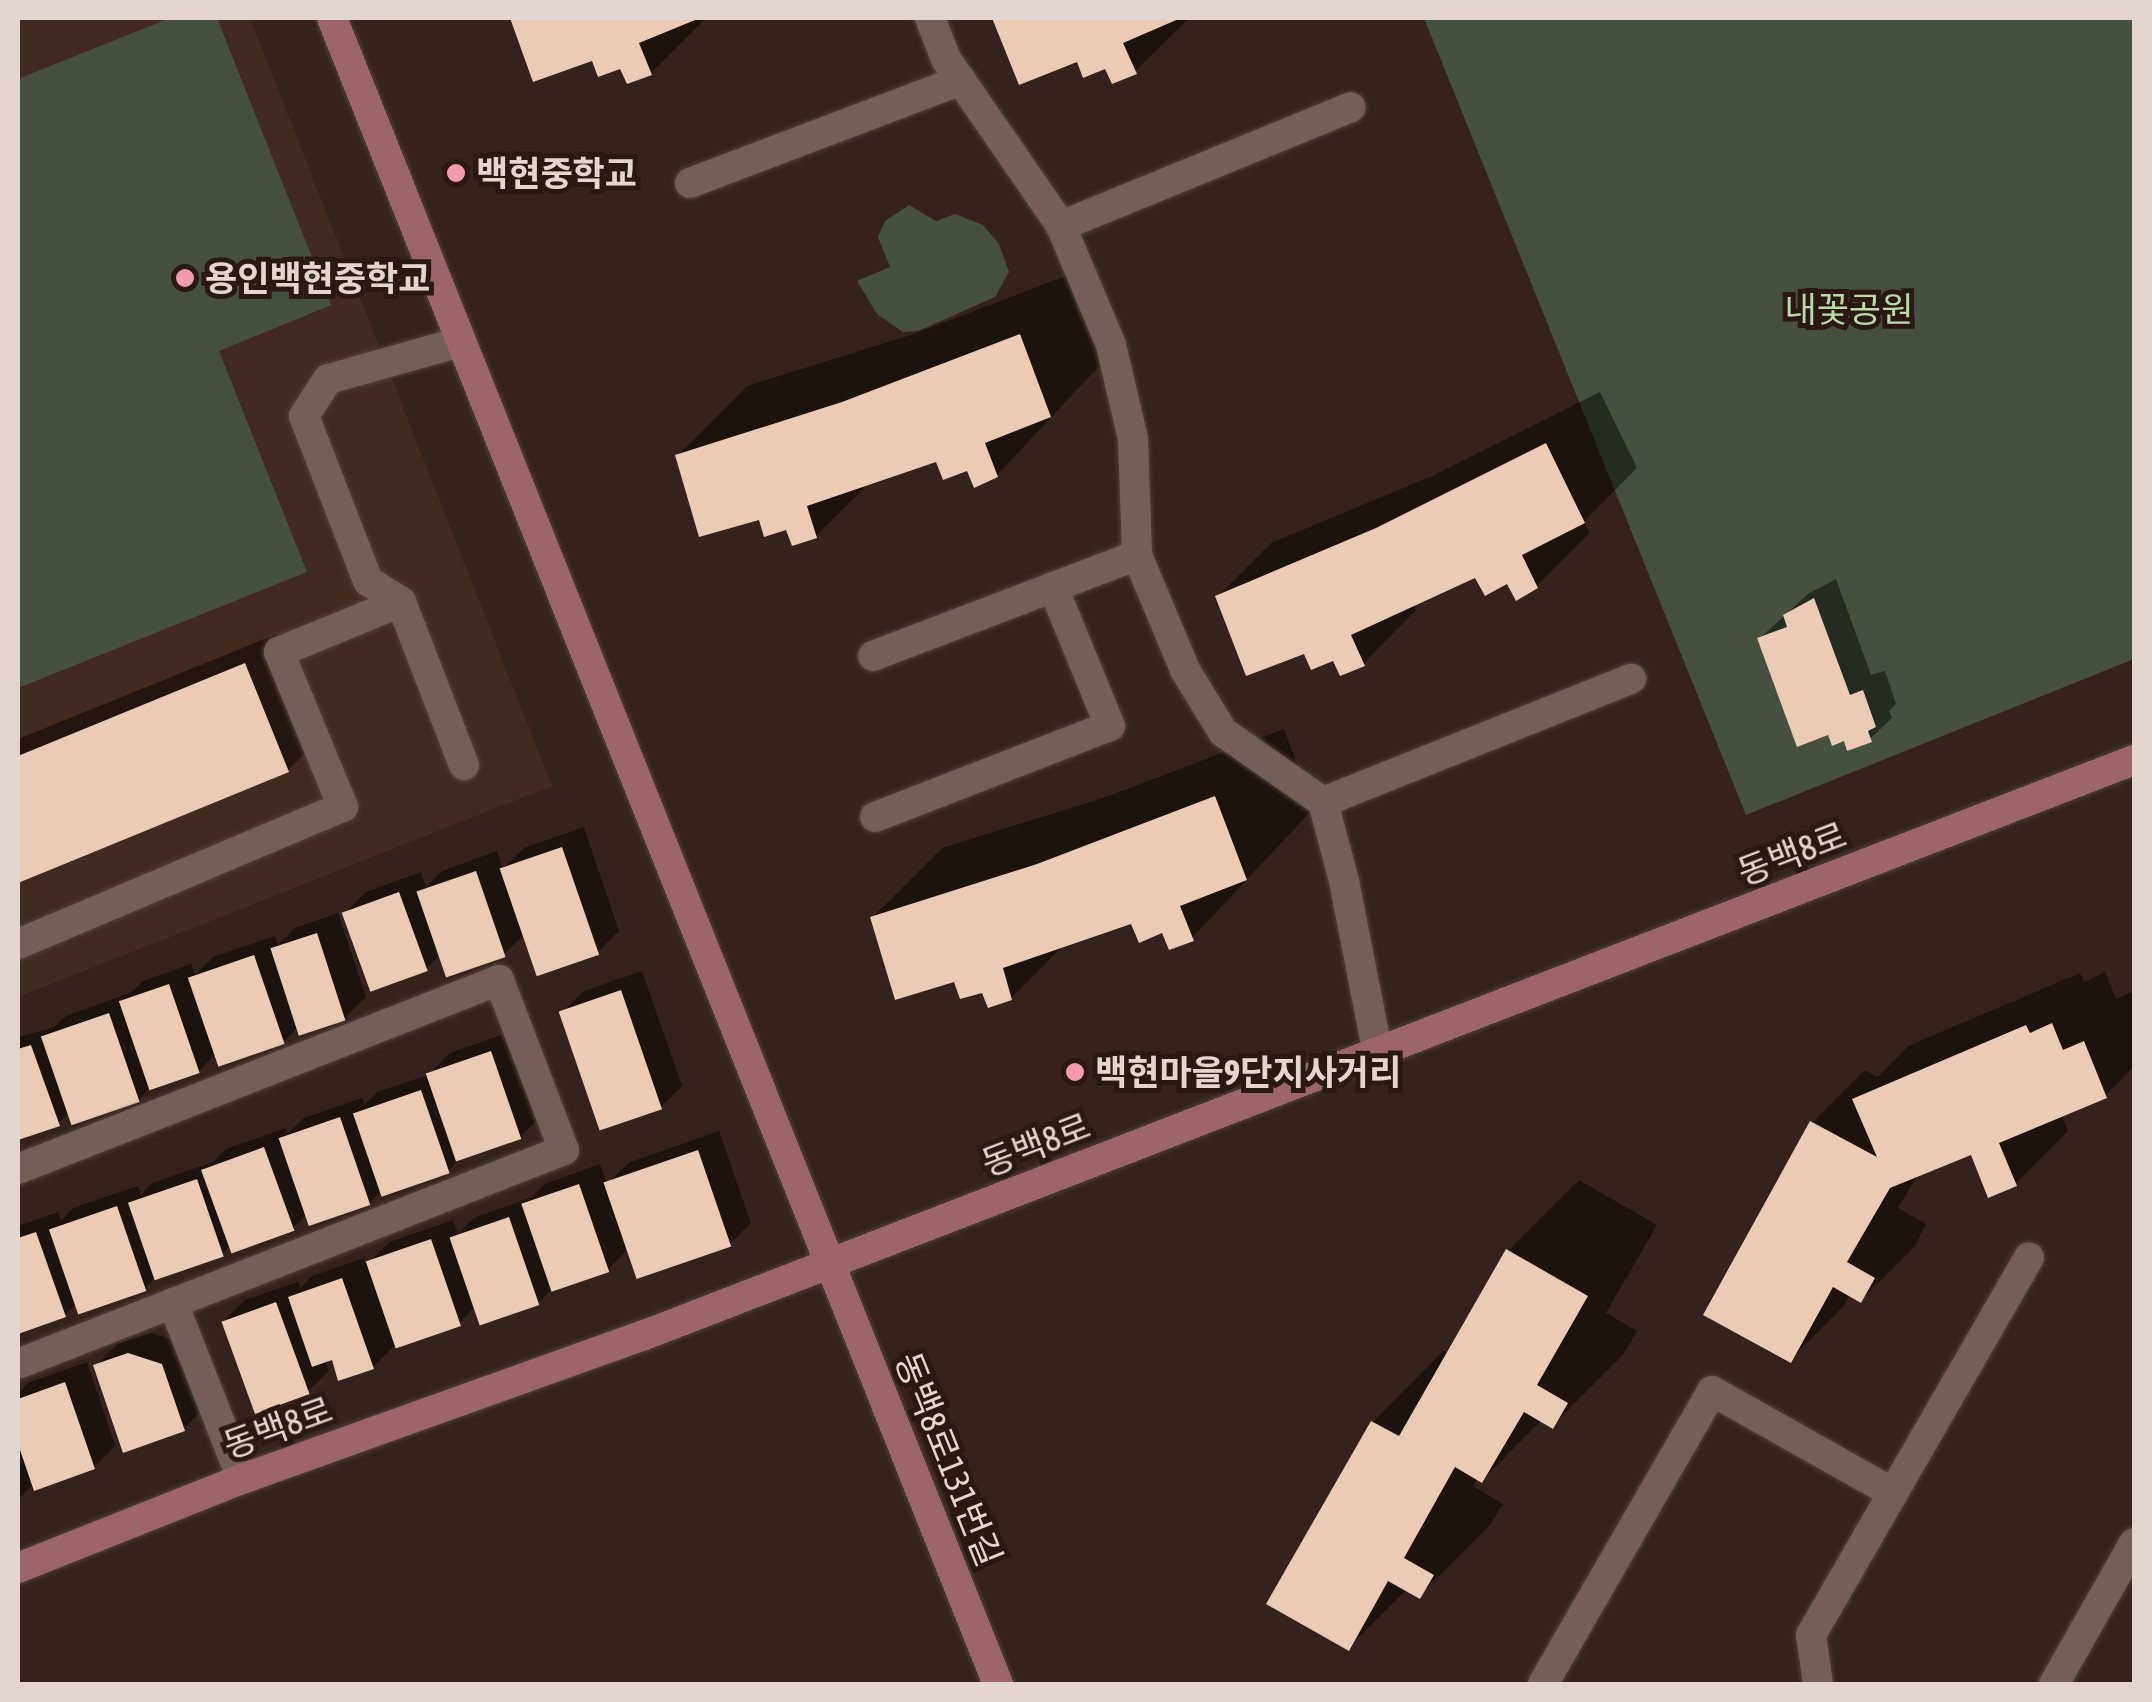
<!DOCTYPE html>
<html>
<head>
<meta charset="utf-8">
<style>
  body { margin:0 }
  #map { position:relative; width:2152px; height:1702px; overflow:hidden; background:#35221c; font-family:"Asap Condensed","Noto Sans KR",sans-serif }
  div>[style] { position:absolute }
  .built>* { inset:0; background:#432a21 }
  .green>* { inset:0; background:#45513e }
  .shadow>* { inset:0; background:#0007 }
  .building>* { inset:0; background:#ebcbb4; transform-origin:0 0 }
  .roads { filter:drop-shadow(0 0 2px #50403b) drop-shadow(0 0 2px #50403b) }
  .lane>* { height:30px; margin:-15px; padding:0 15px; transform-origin:15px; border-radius:15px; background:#745e57 }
  .secondary>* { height:30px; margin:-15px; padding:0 15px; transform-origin:15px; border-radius:15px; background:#9c656a }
  .dots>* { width:28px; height:28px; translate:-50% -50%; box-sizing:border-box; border:5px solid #2a1913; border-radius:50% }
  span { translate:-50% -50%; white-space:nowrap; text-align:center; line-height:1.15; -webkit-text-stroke:10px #2a1913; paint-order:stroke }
  .poi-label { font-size:35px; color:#e3d6d1; font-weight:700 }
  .left { translate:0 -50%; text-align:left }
  .park-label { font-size:35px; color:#badba7 }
  .street-label { font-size:35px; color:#e3d6d1 }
  .frame { position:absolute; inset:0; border:20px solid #e3d6d1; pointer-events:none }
</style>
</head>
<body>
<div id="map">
  <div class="built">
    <i style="clip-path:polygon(26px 18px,250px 18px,552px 786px,18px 997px,18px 21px)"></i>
  </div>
  <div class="green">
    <i style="clip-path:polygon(170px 18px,217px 18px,331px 305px,219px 351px,307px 572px,18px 688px,18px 79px)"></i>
    <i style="clip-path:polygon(1424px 18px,2134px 18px,2134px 659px,1746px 815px)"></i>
    <i style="clip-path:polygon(909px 205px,936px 221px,955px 214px,983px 225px,999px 244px,1009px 272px,995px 297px,918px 331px,903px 332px,877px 314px,857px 281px,890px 267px,878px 237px,885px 221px)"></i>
  </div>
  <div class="shadow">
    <i style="clip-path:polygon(512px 18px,706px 18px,651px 73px,593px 58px,535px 79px)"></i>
    <i style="clip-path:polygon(995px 18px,1189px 18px,1135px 71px,1078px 59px,1020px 82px)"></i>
    <i style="clip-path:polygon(1089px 267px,1118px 346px,997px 475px,937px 459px,870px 482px,816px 536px,760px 517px,678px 455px,747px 386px,914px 334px)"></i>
    <i style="clip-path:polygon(1600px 392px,1637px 468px,1584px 521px,1590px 533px,1537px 586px,1476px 575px,1413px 604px,1416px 610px,1363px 664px,1305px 650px,1217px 597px,1271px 543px,1432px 476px)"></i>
    <i style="clip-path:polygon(1836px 579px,1871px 675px,1885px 671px,1896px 704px,1889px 711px,1892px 718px,1870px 739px,1845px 738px,1829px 732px,1760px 638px,1808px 594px)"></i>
    <i style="clip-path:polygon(277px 634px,319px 739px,288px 770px,18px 880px,18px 739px)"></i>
    <i style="clip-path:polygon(1284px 729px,1314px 808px,1192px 938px,1132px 921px,1065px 944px,1011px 998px,955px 979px,873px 917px,942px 848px,1109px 796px)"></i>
    <i style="clip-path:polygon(584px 827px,619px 931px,598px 952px,525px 934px,504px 954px,441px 953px,426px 969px,345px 913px,366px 892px,421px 872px,426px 887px,442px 871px,497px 851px,503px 869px,524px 848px)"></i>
    <i style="clip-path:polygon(338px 913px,366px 997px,345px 1018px,300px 1026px,283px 1042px,217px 1053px,199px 1071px,150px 1088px,139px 1099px,70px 1112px,58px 1124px,18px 1138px,18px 1037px,53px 1028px,66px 1016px,132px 992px,143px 981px,191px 964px,195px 975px,213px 957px,275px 936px,278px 945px,295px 928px)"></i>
    <i style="clip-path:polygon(642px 971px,682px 1086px,661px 1107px,562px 1012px,584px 991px)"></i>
    <i style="clip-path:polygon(2105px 972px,2116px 999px,2134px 991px,2134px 1066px,2105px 1096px,2061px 1114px,2068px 1131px,2015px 1184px,1973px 1151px,1918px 1174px,1898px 1208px,1926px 1224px,1914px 1247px,1861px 1300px,1851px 1294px,1843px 1307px,1790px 1360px,1812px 1123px,1865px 1070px,1878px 1077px,1908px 1046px,2080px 973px,2084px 982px)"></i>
    <i style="clip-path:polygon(513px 1031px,541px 1116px,520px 1137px,463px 1156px,448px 1171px,382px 1190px,370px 1203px,308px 1213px,292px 1229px,230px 1246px,222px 1254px,155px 1278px,145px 1288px,77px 1303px,65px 1315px,18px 1331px,18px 1226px,58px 1212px,61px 1221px,73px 1208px,138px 1186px,141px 1195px,152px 1183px,213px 1162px,226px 1149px,286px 1128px,288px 1133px,304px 1118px,362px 1098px,364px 1105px,377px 1092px,428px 1075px,450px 1053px)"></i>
    <i style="clip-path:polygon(719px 1131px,751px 1223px,730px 1244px,629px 1248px,608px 1270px,553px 1288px,538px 1303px,476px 1306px,459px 1323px,397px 1343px,373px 1367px,333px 1357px,325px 1360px,329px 1371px,307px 1392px,223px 1322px,245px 1300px,298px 1282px,300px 1289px,312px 1276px,364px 1258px,366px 1265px,390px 1242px,453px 1220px,458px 1234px,474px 1218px,532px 1197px,545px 1184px,600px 1164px,607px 1184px,628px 1163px)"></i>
    <i style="clip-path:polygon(1579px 1180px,1657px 1225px,1606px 1313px,1637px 1331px,1623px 1355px,1552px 1426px,1542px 1420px,1482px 1480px,1478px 1478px,1473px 1486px,1503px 1504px,1490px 1525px,1419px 1596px,1407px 1589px,1348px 1648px,1373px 1422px,1443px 1351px,1449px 1354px,1508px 1251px)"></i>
    <i style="clip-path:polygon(151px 1333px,183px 1343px,205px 1408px,183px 1429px,96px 1366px,117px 1344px)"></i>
    <i style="clip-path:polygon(87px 1362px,115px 1446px,94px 1467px,34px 1484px,18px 1499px,18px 1394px,28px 1383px)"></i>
  </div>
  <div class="building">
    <i style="clip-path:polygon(510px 18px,700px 18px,639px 43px,652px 75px,627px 84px,620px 69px,598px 77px,592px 61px,533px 82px)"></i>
    <i style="clip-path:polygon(992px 18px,1181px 18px,1123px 43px,1137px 74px,1112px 84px,1105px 69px,1083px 78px,1077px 62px,1019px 85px)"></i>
    <i style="clip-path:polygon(1020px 334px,1051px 417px,985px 443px,998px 477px,974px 488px,967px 471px,943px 480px,936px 462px,807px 506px,817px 538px,792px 546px,786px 530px,764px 537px,759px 520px,699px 537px,675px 455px,842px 402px)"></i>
    <i style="clip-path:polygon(1546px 443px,1585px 523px,1522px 555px,1538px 588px,1516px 601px,1507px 584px,1485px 596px,1475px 578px,1351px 635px,1365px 666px,1340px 676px,1333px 661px,1311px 670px,1304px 654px,1246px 676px,1215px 596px,1376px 528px)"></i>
    <i style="clip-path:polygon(1814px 598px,1850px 695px,1863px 690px,1876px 727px,1868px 731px,1872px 742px,1847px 751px,1844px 741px,1832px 746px,1828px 735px,1797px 747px,1757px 638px,1787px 627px,1783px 615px)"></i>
    <i style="clip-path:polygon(245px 663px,289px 772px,18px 883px,18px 756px)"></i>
    <i style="clip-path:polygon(1215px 796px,1247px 880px,1180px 906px,1194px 941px,1169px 950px,1162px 933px,1139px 943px,1131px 924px,1003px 968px,1012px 1000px,988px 1008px,982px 993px,960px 999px,954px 982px,895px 1000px,870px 917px,1037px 864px)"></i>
    <i style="left:562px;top:847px;width:114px;height:66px;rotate:71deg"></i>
    <i style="left:476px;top:871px;width:91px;height:63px;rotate:71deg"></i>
    <i style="left:399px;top:892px;width:84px;height:61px;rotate:70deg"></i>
    <i style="left:317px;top:933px;width:92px;height:49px;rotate:72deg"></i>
    <i style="left:254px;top:955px;width:94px;height:70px;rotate:71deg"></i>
    <i style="left:169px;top:984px;width:94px;height:53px;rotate:71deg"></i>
    <i style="left:621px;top:990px;width:126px;height:66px;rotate:71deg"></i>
    <i style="left:109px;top:1013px;width:94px;height:72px;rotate:71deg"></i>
    <i style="clip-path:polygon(2052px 1023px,2063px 1050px,2084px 1041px,2107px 1098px,1999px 1143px,2017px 1186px,1988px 1198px,1971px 1155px,1890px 1188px,1847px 1262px,1875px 1278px,1861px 1303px,1833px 1287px,1791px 1363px,1703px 1315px,1810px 1121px,1877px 1157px,1852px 1099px,2026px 1025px,2030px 1033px)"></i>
    <i style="clip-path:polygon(31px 1045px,60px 1126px,18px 1140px,18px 1049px)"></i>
    <i style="left:491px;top:1051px;width:93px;height:69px;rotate:71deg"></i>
    <i style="left:421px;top:1090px;width:88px;height:72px;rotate:71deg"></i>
    <i style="left:340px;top:1117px;width:93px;height:65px;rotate:71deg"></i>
    <i style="left:264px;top:1147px;width:89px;height:67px;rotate:70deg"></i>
    <i style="left:698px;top:1150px;width:102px;height:100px;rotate:71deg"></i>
    <i style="left:197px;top:1179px;width:82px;height:73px;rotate:71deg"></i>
    <i style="left:579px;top:1184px;width:93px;height:61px;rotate:71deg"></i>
    <i style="left:117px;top:1206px;width:90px;height:72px;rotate:71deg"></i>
    <i style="left:509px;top:1217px;width:93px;height:63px;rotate:71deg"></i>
    <i style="clip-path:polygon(36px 1232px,66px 1317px,18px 1334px,18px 1238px)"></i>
    <i style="left:431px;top:1239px;width:92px;height:69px;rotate:71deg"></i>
    <i style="clip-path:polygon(1506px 1249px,1588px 1296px,1537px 1385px,1568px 1403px,1553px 1429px,1524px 1412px,1482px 1483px,1455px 1467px,1404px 1558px,1434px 1575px,1420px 1599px,1388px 1581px,1349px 1651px,1266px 1604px,1371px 1421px,1399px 1436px)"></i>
    <i style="clip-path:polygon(342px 1278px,374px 1369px,338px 1381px,332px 1360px,312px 1367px,288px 1297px)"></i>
    <i style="left:276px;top:1302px;width:98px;height:58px;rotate:70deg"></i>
    <i style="clip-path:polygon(128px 1353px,162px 1364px,185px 1431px,123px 1453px,93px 1365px)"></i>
    <i style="clip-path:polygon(65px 1382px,95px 1469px,34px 1491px,18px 1444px,18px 1399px)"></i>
  </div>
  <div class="roads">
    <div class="lane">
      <i style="left:930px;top:18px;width:44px;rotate:68.7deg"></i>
      <i style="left:946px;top:59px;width:203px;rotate:55.4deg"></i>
      <i style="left:1061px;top:226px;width:129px;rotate:67.2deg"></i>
      <i style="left:1111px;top:345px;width:97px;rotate:76.8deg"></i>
      <i style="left:1133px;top:439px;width:116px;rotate:88deg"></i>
      <i style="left:1137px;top:555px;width:125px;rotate:67.3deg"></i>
      <i style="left:1185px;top:670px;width:73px;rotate:58.5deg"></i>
      <i style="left:1223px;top:732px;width:122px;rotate:35deg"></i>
      <i style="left:1323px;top:802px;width:82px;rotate:75.1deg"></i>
      <i style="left:1344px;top:881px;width:176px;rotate:78.9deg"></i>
      <i style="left:690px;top:183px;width:290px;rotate:-20.8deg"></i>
      <i style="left:1061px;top:226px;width:313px;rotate:-22.3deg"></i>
      <i style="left:460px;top:342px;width:137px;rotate:164.3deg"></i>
      <i style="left:328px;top:379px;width:44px;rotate:123deg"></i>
      <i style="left:304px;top:416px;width:177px;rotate:68.8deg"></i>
      <i style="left:368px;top:581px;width:39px;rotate:32deg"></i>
      <i style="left:401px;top:602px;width:175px;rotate:68.9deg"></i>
      <i style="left:873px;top:656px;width:283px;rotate:-20.9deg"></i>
      <i style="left:1323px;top:802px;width:332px;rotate:-21.8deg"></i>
      <i style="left:875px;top:817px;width:252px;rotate:-21.2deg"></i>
      <i style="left:1110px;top:726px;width:150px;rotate:-112.3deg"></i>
      <i style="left:18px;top:944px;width:353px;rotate:-22.9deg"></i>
      <i style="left:343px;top:807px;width:168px;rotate:-112.4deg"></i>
      <i style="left:279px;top:652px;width:132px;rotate:-22.3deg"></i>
      <i style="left:18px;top:1169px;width:517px;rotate:-21.45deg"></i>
      <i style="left:499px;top:980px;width:182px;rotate:69.1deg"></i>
      <i style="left:564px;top:1150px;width:586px;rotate:158.6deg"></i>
      <i style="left:173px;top:1303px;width:189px;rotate:68.6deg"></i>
      <i style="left:1543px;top:1684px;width:338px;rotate:-60deg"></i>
      <i style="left:1712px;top:1391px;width:208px;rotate:29.4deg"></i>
      <i style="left:1818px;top:1684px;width:49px;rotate:-98.1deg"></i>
      <i style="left:1811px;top:1635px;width:436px;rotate:-60deg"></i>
      <i style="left:2054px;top:1684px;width:162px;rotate:-60.4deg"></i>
    </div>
    <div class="secondary">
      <i style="left:332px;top:18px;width:1794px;rotate:68.21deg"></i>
      <i style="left:18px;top:1568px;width:241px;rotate:-21.7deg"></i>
      <i style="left:242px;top:1479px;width:425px;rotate:-19.7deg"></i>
      <i style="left:642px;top:1336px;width:1599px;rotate:-21.11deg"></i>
    </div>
  </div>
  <div class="dots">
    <i style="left:456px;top:173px;background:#f29ab0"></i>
    <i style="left:185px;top:278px;background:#f29ab0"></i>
    <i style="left:1075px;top:1072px;background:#f29ab0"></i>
  </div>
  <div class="poi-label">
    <span class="left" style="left:476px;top:173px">백현중학교</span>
    <span class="left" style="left:205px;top:278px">용인백현중학교</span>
    <span class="left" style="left:1095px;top:1072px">백현마을9단지사거리</span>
  </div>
  <div class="park-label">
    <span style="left:1849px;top:309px">내꽃공원</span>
  </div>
  <div class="street-label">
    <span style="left:1792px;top:853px;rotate:-21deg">동백8로</span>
    <span style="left:1036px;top:1144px;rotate:-21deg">동백8로</span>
    <span style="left:278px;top:1427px;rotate:-20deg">동백8로</span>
    <span style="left:949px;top:1459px;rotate:68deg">동백8로131번길</span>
  </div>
  <div class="frame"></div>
</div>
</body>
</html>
